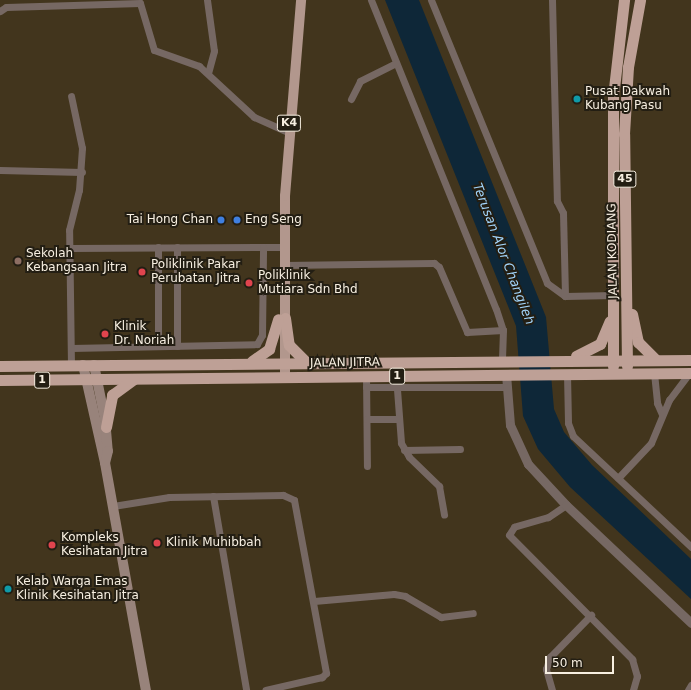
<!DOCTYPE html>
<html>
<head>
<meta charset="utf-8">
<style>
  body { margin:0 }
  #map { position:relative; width:691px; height:690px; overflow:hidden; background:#42351d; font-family:"DejaVu Sans",sans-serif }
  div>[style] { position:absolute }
  .water>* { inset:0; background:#0e2738 }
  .minor>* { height:7px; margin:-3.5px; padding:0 3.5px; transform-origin:3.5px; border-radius:3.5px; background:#766863 }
  .tertiary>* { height:9px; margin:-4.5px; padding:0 4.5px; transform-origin:4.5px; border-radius:4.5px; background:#766863 }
  .secondary>* { height:10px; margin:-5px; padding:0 5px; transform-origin:5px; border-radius:5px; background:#98837b }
  .primary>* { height:10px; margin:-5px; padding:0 5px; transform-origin:5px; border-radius:5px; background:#b2978d }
  .trunk>* { height:11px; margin:-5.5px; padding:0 5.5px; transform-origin:5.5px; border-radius:5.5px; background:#bea096 }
  .dots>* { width:11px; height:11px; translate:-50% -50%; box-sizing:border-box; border:2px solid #231e13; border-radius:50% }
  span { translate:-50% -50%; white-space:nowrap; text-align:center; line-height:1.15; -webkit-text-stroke:4px #231e13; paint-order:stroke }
  .shield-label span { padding:1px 3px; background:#231e13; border:1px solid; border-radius:3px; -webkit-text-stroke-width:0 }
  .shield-label { font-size:11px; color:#f7efe1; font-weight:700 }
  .poi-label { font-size:12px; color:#f7efe1 }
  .left { translate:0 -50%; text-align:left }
  .right { translate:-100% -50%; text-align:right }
  .street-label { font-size:12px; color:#f7efe1 }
  .water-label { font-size:13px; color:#a2d4fa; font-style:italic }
  .scale { position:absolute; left:545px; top:656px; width:69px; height:18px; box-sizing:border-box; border:2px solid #f7efe1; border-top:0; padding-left:5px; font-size:12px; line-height:14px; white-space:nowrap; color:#f7efe1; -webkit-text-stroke:3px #231e13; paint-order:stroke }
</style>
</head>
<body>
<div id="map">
  <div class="water">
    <i style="clip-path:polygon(385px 0,419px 0,546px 317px,554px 409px,564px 432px,592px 465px,691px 559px,691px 599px,570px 487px,538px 449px,523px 416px,516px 326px)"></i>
  </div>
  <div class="minor">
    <i style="left:207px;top:0;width:51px;rotate:82.2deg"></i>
    <i style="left:214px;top:51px;width:23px;rotate:105deg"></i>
    <i style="left:371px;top:0;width:333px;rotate:68deg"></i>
    <i style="left:496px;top:309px;width:22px;rotate:72deg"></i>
    <i style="left:503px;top:330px;width:30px;rotate:92deg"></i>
    <i style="left:431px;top:0;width:306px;rotate:67.7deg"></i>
    <i style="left:547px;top:283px;width:22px;rotate:36deg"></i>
    <i style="left:565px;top:296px;width:49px;rotate:-1.2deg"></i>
    <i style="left:552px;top:0;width:201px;rotate:88.6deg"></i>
    <i style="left:557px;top:201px;width:13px;rotate:63deg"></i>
    <i style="left:563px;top:213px;width:83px;rotate:88.6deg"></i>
    <i style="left:0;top:11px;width:7px;rotate:-34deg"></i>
    <i style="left:6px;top:7px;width:134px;rotate:-1.7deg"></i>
    <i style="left:140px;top:3px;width:49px;rotate:73.4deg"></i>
    <i style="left:154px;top:50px;width:48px;rotate:19.6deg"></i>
    <i style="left:199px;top:66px;width:75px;rotate:42.8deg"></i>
    <i style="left:254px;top:117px;width:37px;rotate:24deg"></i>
    <i style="left:351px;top:99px;width:20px;rotate:-63deg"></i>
    <i style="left:360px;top:81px;width:40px;rotate:-26.6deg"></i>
    <i style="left:0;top:170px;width:82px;rotate:1.4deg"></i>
    <i style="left:177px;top:247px;width:99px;rotate:90deg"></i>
    <i style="left:70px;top:248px;width:213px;rotate:-0.3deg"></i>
    <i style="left:283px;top:265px;width:151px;rotate:-0.8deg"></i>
    <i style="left:434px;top:263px;width:6px;rotate:39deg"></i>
    <i style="left:439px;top:267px;width:71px;rotate:66.7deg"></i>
    <i style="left:467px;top:332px;width:36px;rotate:-3deg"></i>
    <i style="left:158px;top:346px;width:99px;rotate:-90deg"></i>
    <i style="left:71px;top:348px;width:186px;rotate:-1.2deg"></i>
    <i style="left:257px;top:344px;width:10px;rotate:-61deg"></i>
    <i style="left:262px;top:335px;width:88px;rotate:-89.3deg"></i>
    <i style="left:71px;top:365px;width:135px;rotate:-90.8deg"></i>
    <i style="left:69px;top:230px;width:41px;rotate:-76deg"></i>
    <i style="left:79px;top:190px;width:42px;rotate:-85.9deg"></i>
    <i style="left:82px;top:148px;width:53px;rotate:-101.9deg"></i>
    <i style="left:654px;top:373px;width:30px;rotate:84deg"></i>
    <i style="left:657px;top:403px;width:12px;rotate:66deg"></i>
    <i style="left:567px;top:374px;width:49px;rotate:88.8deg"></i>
    <i style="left:568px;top:423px;width:14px;rotate:69deg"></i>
    <i style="left:573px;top:436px;width:162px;rotate:43.2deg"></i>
    <i style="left:366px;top:376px;width:90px;rotate:89.4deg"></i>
    <i style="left:396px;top:376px;width:67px;rotate:85.7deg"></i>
    <i style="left:401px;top:443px;width:16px;rotate:60deg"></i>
    <i style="left:409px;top:457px;width:42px;rotate:44deg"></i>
    <i style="left:439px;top:486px;width:29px;rotate:80deg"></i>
    <i style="left:366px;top:387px;width:140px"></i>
    <i style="left:367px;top:419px;width:30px"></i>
    <i style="left:404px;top:450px;width:56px;rotate:-1deg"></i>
    <i style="left:618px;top:478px;width:48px;rotate:-46.7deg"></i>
    <i style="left:651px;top:443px;width:47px;rotate:-67.3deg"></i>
    <i style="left:669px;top:400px;width:34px;rotate:-53deg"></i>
    <i style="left:213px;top:496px;width:197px;rotate:80.3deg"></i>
    <i style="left:566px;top:505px;width:22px;rotate:146deg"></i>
    <i style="left:548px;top:517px;width:35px;rotate:164deg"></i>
    <i style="left:514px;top:527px;width:9px;rotate:122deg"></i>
    <i style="left:509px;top:535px;width:175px;rotate:45.2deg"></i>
    <i style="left:632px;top:659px;width:18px;rotate:74deg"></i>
    <i style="left:637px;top:676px;width:15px;rotate:106deg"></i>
    <i style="left:113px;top:506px;width:57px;rotate:-9.1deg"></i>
    <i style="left:169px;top:497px;width:114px;rotate:-1deg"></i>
    <i style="left:283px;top:495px;width:12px;rotate:24deg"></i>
    <i style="left:294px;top:500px;width:176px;rotate:79.5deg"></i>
    <i style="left:326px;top:673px;width:6px;rotate:135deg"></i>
    <i style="left:322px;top:677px;width:58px;rotate:167.2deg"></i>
    <i style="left:314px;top:601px;width:80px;rotate:-5deg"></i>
    <i style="left:394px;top:594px;width:11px;rotate:10deg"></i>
    <i style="left:405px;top:596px;width:42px;rotate:30.3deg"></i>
    <i style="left:441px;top:617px;width:32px;rotate:-7deg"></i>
    <i style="left:552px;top:690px;width:22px;rotate:-106deg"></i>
    <i style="left:546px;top:669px;width:13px;rotate:-72deg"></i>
    <i style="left:550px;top:657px;width:59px;rotate:-45.7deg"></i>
    <i style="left:688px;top:690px;width:6px;rotate:-59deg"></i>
  </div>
  <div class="tertiary">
    <i style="left:506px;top:374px;width:51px;rotate:85.5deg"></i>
    <i style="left:510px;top:425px;width:43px;rotate:65.2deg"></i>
    <i style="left:528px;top:464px;width:56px;rotate:47.2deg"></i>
    <i style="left:566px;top:505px;width:172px;rotate:43.3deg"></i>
  </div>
  <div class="secondary">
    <i style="left:83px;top:365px;width:100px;rotate:77.3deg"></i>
    <i style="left:105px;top:463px;width:231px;rotate:79.8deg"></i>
    <i style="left:94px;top:365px;width:55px;rotate:78.5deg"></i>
    <i style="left:105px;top:419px;width:32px;rotate:85deg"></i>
    <i style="left:108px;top:451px;width:12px;rotate:104deg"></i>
  </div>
  <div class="primary">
    <i style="left:285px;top:377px;width:181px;rotate:-90deg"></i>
    <i style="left:285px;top:196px;width:197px;rotate:-85.3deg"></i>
  </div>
  <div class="trunk">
    <i style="left:632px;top:314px;width:29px;rotate:78deg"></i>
    <i style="left:638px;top:342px;width:24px;rotate:45deg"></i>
    <i style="left:285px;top:318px;width:27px;rotate:82deg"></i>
    <i style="left:289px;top:345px;width:23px;rotate:45deg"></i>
    <i style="left:576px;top:356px;width:27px;rotate:-27deg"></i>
    <i style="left:600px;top:344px;width:25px;rotate:-67deg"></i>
    <i style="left:252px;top:361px;width:21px;rotate:-35deg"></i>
    <i style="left:269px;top:349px;width:31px;rotate:-73deg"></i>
    <i style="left:0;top:366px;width:691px;rotate:-0.5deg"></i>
    <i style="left:613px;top:366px;width:269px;rotate:-90deg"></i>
    <i style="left:613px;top:97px;width:98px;rotate:-83.5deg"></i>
    <i style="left:627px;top:366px;width:232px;rotate:-90.7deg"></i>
    <i style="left:624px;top:134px;width:67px;rotate:-86.6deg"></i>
    <i style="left:628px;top:67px;width:68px;rotate:-79.8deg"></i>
    <i style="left:0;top:380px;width:691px;rotate:-0.58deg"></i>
    <i style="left:106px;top:427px;width:33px;rotate:-79deg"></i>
    <i style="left:112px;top:395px;width:27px;rotate:-36deg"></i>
  </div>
  <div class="dots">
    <i style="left:577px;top:99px;background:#0f9aa8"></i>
    <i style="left:221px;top:220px;background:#3f7fe0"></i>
    <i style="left:237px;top:220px;background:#3f7fe0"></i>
    <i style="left:18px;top:261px;background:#8d6e63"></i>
    <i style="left:142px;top:272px;background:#e0444e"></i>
    <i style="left:249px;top:283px;background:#e0444e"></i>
    <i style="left:105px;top:334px;background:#e0444e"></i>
    <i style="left:157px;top:543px;background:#e0444e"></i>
    <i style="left:52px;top:545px;background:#e0444e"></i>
    <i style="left:8px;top:589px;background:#0f9aa8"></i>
  </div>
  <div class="shield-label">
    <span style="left:289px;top:123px">K4</span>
    <span style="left:625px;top:179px">45</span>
    <span style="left:397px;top:376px">1</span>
    <span style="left:42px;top:380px">1</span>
  </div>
  <div class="poi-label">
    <span class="left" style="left:585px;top:99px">Pusat Dakwah<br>Kubang Pasu</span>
    <span class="right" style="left:213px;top:220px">Tai Hong Chan</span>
    <span class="left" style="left:245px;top:220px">Eng Seng</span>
    <span class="left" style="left:26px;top:261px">Sekolah<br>Kebangsaan Jitra</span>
    <span class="left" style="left:151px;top:272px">Poliklinik Pakar<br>Perubatan Jitra</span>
    <span class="left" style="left:258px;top:283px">Poliklinik<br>Mutiara Sdn Bhd</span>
    <span class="left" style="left:114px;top:334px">Klinik<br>Dr. Noriah</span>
    <span class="left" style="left:61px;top:545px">Kompleks<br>Kesihatan Jitra</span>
    <span class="left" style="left:166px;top:543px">Klinik Muhibbah</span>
    <span class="left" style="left:16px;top:589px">Kelab Warga Emas<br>Klinik Kesihatan Jitra</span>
  </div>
  <div class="street-label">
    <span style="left:613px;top:251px;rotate:-91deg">JALAN KODIANG</span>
    <span style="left:345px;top:363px;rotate:-1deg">JALAN JITRA</span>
  </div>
  <div class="water-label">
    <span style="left:503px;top:254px;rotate:69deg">Terusan Alor Changileh</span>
  </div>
  <div class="scale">50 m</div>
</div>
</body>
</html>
